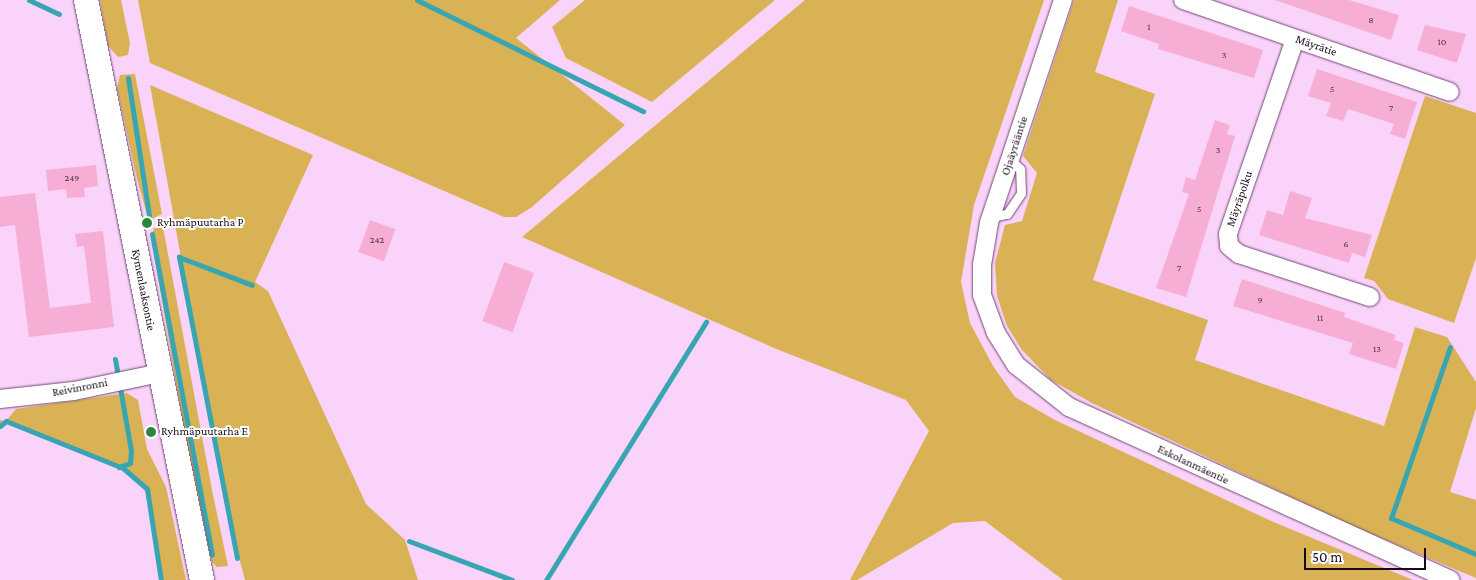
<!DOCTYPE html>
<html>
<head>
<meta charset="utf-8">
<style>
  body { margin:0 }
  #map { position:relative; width:1476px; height:580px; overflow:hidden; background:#fad3fa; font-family:"Crimson Pro",serif }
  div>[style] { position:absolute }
  .green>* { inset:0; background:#dab256 }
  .stream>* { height:5px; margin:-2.5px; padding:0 2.5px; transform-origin:2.5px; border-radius:2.5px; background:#37a5b2 }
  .building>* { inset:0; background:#f7aed5; transform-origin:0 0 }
  .roads { filter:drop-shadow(0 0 1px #714772) drop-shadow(0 0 1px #714772) }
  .lane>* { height:9px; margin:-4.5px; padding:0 4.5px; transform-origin:4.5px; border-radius:4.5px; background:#fff }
  .street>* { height:18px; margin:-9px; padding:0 9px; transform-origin:9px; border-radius:9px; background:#fff }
  .secondary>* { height:24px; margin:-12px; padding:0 12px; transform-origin:12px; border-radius:12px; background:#fff }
  .dots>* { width:14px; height:14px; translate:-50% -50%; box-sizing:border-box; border:2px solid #fff; border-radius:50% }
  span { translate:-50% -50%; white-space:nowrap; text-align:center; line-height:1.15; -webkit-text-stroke:4px #fff; paint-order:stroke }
  .number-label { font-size:10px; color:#513249 }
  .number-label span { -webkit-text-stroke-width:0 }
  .street-label { font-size:12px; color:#1a091a }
  .poi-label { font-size:12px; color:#1a091a }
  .left { translate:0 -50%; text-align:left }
  .scale { position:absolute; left:1304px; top:548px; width:122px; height:22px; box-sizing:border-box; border:2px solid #1a091a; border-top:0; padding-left:6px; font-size:15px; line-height:18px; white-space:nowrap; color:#1a091a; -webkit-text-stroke:4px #fff; paint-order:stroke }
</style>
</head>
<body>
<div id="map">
  <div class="green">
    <i style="clip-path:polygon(100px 0,121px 0,130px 43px,128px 55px,118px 57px,108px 46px)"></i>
    <i style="clip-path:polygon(138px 0,560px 0,516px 38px,625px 125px,532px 207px,516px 217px,504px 217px,150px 63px)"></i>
    <i style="clip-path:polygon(585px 0,775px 0,652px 102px,566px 58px,552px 27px)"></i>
    <i style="clip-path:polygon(805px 0,1044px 0,974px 205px,961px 282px,970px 323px,993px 366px,1015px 397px,1055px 420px,1269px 520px,1413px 580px,1063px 580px,985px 521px,953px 523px,857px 580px,850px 580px,929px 431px,906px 400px,774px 348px,522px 237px)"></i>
    <i style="clip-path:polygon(1074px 0,1118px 0,1095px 72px,1155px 94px,1093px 280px,1208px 320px,1195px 360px,1384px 426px,1415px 327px,1447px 337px,1476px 382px,1476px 408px,1450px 492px,1476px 500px,1476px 578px,1355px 527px,1092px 403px,1051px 380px,1022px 350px,1007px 326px,997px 296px,995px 263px,1005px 225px,1022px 221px,1037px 173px,1023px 156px)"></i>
    <i style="clip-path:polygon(135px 74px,162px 214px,152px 219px,148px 218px,137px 179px,117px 88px,120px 75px)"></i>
    <i style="clip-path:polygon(150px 85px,313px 155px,255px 282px,268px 291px,366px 504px,405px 540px,418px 580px,245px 580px,226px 509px)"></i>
    <i style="clip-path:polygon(1425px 96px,1476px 113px,1476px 258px,1454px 323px,1388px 299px,1374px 281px,1364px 278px)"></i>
    <i style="clip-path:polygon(163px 227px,212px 490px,228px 566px,217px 567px,212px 562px,187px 446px,151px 236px,154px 228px)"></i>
    <i style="clip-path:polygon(127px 393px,138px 400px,147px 449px,166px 487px,186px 580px,161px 580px,147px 489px,123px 468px,6px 421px,0 426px,0 420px,6px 421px,16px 409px)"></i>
  </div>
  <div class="stream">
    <i style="left:29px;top:0;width:33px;rotate:25deg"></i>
    <i style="left:417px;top:0;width:252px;rotate:26.2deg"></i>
    <i style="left:128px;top:78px;width:139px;rotate:81.3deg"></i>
    <i style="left:152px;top:234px;width:326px;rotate:79.4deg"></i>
    <i style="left:1450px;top:347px;width:181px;rotate:109deg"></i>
    <i style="left:1391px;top:518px;width:92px;rotate:23deg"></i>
    <i style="left:115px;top:359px;width:93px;rotate:80.1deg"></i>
    <i style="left:131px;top:451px;width:12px;rotate:95deg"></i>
    <i style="left:130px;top:463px;width:12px;rotate:160deg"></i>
    <i style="left:0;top:426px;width:8px;rotate:-40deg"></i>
    <i style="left:6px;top:421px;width:126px;rotate:21.9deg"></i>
    <i style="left:123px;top:468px;width:32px;rotate:41deg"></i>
    <i style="left:147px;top:489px;width:92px;rotate:81.3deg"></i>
    <i style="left:409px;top:541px;width:110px;rotate:20.7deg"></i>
    <i style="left:237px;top:558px;width:307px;rotate:-100.9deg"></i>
    <i style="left:179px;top:257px;width:78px;rotate:21deg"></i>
    <i style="left:546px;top:580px;width:304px;rotate:-58.2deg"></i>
  </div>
  <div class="building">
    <i style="clip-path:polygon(1275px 0,1349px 0,1399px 15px,1391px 40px)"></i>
    <i style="clip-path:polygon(1129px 6px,1263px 50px,1254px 78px,1158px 49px,1159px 44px,1121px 31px)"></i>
    <i style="clip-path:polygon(1425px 25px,1466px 34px,1457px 63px,1417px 50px)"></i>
    <i style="clip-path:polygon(1317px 69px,1417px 102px,1405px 139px,1390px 134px,1394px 124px,1348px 109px,1343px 121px,1326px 116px,1331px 103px,1308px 96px)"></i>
    <i style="clip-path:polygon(1215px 120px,1230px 125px,1227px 134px,1235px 136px,1186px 297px,1156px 288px,1189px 194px,1182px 192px,1186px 177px,1195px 180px)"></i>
    <i style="clip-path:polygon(96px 165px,98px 186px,84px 188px,85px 197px,67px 198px,66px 189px,48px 191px,46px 170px)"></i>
    <i style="clip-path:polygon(1290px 191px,1312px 198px,1305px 218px,1372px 235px,1365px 257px,1352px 253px,1349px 263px,1259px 235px,1267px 210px,1283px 215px)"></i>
    <i style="clip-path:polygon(35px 193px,50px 308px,91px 303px,84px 246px,77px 247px,75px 234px,103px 231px,114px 327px,29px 337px,15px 225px,0 227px,0 197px)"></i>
    <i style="left:370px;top:220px;width:27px;height:34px;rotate:20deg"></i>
    <i style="left:504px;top:262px;width:32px;height:63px;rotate:20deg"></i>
    <i style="clip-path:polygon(1242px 279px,1345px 313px,1344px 317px,1396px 335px,1394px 340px,1404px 343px,1396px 369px,1349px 354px,1353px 343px,1233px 306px)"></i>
  </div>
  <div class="roads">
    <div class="lane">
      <i style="left:991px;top:217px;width:16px;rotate:-11deg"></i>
      <i style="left:1007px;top:214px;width:25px;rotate:-56deg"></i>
      <i style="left:1021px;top:193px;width:24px;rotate:-92deg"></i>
      <i style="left:1020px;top:169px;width:14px;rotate:-135deg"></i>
    </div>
    <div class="street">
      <i style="left:1063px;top:0;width:235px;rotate:108.4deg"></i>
      <i style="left:989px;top:223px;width:43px;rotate:99.5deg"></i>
      <i style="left:982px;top:265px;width:30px;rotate:90deg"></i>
      <i style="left:982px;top:295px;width:40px;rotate:69.8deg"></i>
      <i style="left:996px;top:333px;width:38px;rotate:58deg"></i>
      <i style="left:1016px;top:365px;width:68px;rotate:38.4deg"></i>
      <i style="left:1069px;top:407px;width:419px;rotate:24.4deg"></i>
      <i style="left:1183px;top:0;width:282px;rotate:19deg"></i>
      <i style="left:1295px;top:39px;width:206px;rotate:109deg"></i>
      <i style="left:1228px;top:234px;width:12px;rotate:85deg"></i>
      <i style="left:1229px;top:246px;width:13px;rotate:39deg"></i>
      <i style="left:1239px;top:254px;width:138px;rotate:18.2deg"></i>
      <i style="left:0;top:399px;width:74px;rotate:-6.2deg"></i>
      <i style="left:74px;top:391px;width:88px;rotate:-11.8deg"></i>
    </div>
    <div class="secondary">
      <i style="left:86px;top:0;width:591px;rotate:78.69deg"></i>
    </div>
  </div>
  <div class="dots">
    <i style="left:147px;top:223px;background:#298739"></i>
    <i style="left:151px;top:432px;background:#298739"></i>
  </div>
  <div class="number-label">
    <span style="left:1371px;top:20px">8</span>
    <span style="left:1149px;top:27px">1</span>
    <span style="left:1442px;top:42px">10</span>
    <span style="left:1224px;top:55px">3</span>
    <span style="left:1332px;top:89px">5</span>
    <span style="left:1391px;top:108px">7</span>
    <span style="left:1218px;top:150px">3</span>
    <span style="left:72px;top:178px">249</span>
    <span style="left:1199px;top:209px">5</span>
    <span style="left:377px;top:240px">242</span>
    <span style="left:1346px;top:244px">6</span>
    <span style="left:1179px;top:268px">7</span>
    <span style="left:1260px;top:300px">9</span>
    <span style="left:1320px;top:318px">11</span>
    <span style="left:1377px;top:349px">13</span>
  </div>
  <div class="street-label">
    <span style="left:1316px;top:46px;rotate:19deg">Mäyrätie</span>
    <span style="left:1015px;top:146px;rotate:-72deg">Ojaäyrääntie</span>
    <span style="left:1240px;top:199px;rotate:-71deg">Mäyräpolku</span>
    <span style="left:143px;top:290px;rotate:79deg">Kymenlaaksontie</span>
    <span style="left:80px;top:388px;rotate:-11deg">Reivinronni</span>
    <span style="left:1193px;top:465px;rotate:25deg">Eskolanmäentie</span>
  </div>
  <div class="poi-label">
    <span class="left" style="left:157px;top:223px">Ryhmäpuutarha P</span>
    <span class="left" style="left:161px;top:432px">Ryhmäpuutarha E</span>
  </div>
  <div class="scale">50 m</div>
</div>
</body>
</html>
